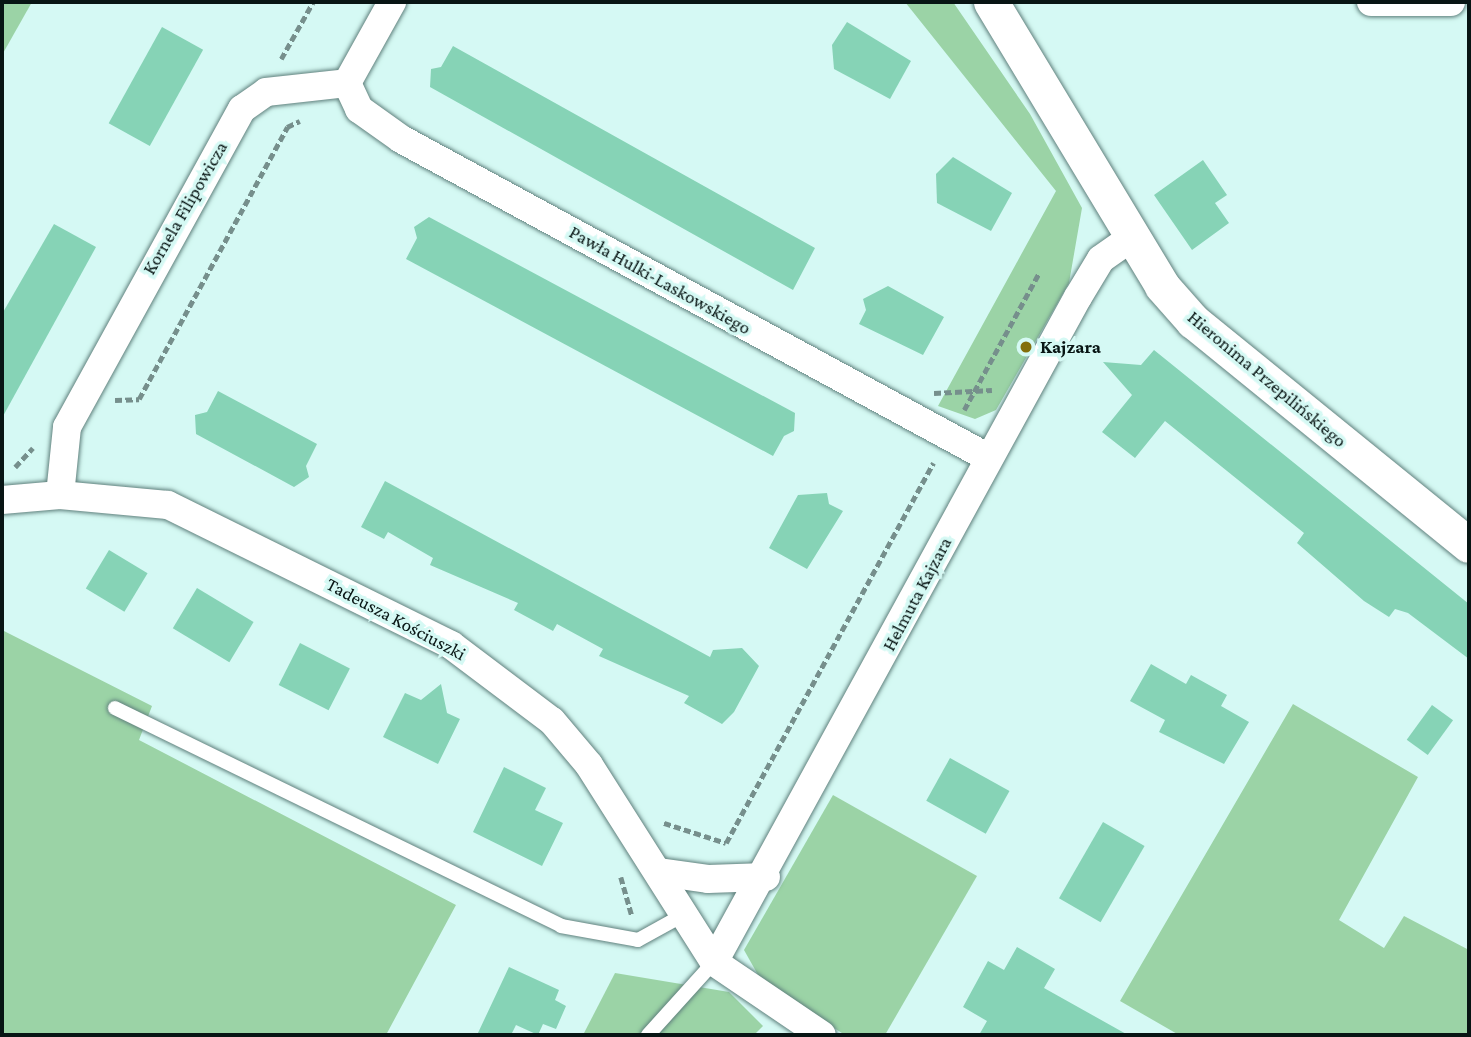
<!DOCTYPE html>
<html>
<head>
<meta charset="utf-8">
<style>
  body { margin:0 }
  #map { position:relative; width:1471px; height:1037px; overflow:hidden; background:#d5f9f4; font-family:"Crimson Pro",serif }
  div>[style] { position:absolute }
  .green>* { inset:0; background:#9bd3a6 }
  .building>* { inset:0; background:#86d3b6; transform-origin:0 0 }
  .path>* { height:4.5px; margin-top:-2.25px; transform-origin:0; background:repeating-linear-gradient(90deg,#768f8c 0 7px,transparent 0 10.5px) }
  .roads { filter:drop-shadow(0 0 2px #60817d) drop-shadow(0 0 2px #60817d) }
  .service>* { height:14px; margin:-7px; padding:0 7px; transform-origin:7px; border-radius:7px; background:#fff }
  .minor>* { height:28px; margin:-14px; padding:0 14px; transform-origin:14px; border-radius:14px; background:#fff }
  .tertiary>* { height:35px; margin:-17.5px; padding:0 17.5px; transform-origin:17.5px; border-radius:17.5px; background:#fff }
  .dots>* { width:19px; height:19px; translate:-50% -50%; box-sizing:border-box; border:4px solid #d5f9f4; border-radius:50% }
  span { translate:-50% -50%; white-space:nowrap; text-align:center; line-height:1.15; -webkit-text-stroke:7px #d5f9f4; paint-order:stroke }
  .street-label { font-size:19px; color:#081514 }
  .poi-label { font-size:19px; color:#081514; font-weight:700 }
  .left { translate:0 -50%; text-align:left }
  .frame { position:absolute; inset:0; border:4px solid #081514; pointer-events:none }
</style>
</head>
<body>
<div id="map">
  <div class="green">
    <i style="clip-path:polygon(2px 2px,32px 2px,2px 55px)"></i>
    <i style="clip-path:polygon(905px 2px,953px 2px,1030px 114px,1082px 208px,1069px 283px,996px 410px,975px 419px,938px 406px,1056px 191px)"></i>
    <i style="clip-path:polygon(2px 630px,152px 706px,139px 740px,456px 905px,386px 1035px,2px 1035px)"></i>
    <i style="clip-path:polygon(1293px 704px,1418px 777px,1339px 920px,1384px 948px,1404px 916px,1469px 950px,1469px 1035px,1179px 1035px,1120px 1001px)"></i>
    <i style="clip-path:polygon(833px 795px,977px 876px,885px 1035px,845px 1035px,762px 982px,744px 950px)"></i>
    <i style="clip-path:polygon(615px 973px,729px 992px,763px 1026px,754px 1035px,583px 1035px)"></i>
  </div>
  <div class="building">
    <i style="clip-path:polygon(847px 22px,911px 61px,890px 99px,834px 69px,832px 45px)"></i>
    <i style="left:162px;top:27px;width:47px;height:110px;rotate:29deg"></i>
    <i style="clip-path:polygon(453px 46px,815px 248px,793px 290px,430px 87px,431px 69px,441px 67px)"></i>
    <i style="clip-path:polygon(953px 157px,1012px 193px,991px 231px,937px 203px,936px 174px)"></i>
    <i style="clip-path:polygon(1203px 160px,1227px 195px,1215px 203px,1229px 223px,1192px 250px,1154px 195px)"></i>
    <i style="clip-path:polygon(429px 217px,795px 413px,794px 431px,784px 436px,773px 456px,406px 259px,417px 238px,414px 227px)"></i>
    <i style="clip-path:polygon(54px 224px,96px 247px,2px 418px,2px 314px)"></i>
    <i style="clip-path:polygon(888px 286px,944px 317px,923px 355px,859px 324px,866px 310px,863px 299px)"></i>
    <i style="clip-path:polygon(1154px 350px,1469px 604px,1469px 659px,1408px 613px,1395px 609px,1389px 617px,1364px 601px,1297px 543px,1304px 533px,1165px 421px,1135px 458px,1102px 432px,1132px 395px,1103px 362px,1141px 365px)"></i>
    <i style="clip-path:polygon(218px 391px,317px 444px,306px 466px,309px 477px,294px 487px,196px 434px,195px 415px,207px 412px)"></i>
    <i style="clip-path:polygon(385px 481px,710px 657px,713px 650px,742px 648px,759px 666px,734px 712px,722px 724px,684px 703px,689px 696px,599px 656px,603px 649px,557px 624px,553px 631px,514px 610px,518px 603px,430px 565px,433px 558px,388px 532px,384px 539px,361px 527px)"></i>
    <i style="clip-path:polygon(827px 493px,829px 504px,843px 511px,807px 569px,769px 548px,798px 495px)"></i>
    <i style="left:109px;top:550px;width:45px;height:45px;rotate:31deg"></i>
    <i style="left:197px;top:588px;width:66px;height:47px;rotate:31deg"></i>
    <i style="left:300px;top:643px;width:56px;height:47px;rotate:27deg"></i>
    <i style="clip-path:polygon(1151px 664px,1186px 684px,1191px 675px,1227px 695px,1221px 706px,1249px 722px,1224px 764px,1159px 732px,1165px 720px,1130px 701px)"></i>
    <i style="clip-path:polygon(441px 684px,447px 713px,460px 719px,438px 764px,383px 737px,405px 693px,421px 700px)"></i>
    <i style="left:1432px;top:705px;width:26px;height:43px;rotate:36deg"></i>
    <i style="left:950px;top:758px;width:68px;height:49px;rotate:29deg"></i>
    <i style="clip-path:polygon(504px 767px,546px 788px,535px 810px,563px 823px,542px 866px,473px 832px)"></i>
    <i style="left:1103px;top:822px;width:48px;height:88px;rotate:30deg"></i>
    <i style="clip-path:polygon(1017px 947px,1055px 969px,1044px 988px,1128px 1035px,979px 1035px,987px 1021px,963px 1007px,988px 961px,1004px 970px)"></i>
    <i style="clip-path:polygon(509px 967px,559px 990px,555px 1000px,566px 1006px,556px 1029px,543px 1024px,538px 1035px,516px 1025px,511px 1035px,477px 1035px)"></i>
  </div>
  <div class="path">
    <i style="left:281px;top:59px;width:65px;rotate:-60.7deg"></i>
    <i style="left:934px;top:393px;width:58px;rotate:-3deg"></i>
    <i style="left:115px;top:400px;width:24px;rotate:-2deg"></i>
    <i style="left:139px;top:399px;width:310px;rotate:-61.4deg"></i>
    <i style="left:287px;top:127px;width:14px;rotate:-25deg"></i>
    <i style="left:964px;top:410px;width:156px;rotate:-61.3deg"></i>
    <i style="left:15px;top:467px;width:26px;rotate:-47deg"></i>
    <i style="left:664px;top:823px;width:65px;rotate:17.9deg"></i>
    <i style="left:726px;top:843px;width:433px;rotate:-61.4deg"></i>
    <i style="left:621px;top:877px;width:41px;rotate:74.2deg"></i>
  </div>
  <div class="roads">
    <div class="service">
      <i style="left:115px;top:708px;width:496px;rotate:26deg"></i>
      <i style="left:561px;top:926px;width:78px;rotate:10.3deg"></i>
      <i style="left:638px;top:940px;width:54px;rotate:-29deg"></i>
      <i style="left:648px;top:1035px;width:98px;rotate:-47.9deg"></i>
    </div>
    <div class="minor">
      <i style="left:1371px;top:2px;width:80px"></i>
      <i style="left:347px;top:83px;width:29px;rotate:65deg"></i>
      <i style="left:359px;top:109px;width:52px;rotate:35.5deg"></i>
      <i style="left:401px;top:139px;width:669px;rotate:28.48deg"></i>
      <i style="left:60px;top:495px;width:68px;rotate:-84.1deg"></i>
      <i style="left:67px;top:427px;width:363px;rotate:-61.2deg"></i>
      <i style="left:242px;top:109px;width:29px;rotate:-35deg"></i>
      <i style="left:266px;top:92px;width:81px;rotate:-6.3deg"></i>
      <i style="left:347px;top:83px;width:93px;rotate:-60.9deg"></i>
      <i style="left:2px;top:500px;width:58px;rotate:-4.9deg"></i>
      <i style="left:60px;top:495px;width:108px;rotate:5.3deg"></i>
      <i style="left:168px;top:505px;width:316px;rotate:26.3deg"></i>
      <i style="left:451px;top:645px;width:126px;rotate:37deg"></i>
      <i style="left:552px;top:721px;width:57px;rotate:49.9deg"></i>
      <i style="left:589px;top:765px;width:233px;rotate:57.6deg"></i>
      <i style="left:714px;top:962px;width:130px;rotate:34.1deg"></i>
      <i style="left:659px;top:872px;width:49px;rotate:8.1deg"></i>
      <i style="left:708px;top:879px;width:58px;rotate:-2deg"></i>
      <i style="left:714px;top:962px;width:758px;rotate:-61.31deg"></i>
      <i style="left:1078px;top:297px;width:44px;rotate:-58.8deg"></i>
      <i style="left:1101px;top:259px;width:37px;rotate:-35deg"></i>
    </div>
    <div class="tertiary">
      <i style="left:991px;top:2px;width:332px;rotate:58.9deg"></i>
      <i style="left:1162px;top:286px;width:47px;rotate:48.5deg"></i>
      <i style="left:1193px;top:321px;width:355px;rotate:39.1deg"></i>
    </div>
  </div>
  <div class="dots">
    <i style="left:1026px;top:347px;background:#836e0b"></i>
  </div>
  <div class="street-label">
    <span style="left:185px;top:208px;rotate:-60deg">Kornela Filipowicza</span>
    <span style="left:660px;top:280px;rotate:29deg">Pawła Hulki-Laskowskiego</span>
    <span style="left:1267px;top:379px;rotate:40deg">Hieronima Przepilińskiego</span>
    <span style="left:917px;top:594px;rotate:-62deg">Helmuta Kajzara</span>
    <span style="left:396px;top:619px;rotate:28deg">Tadeusza Kościuszki</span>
  </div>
  <div class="poi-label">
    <span class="left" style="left:1040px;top:347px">Kajzara</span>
  </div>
  <div class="frame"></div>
</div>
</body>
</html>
